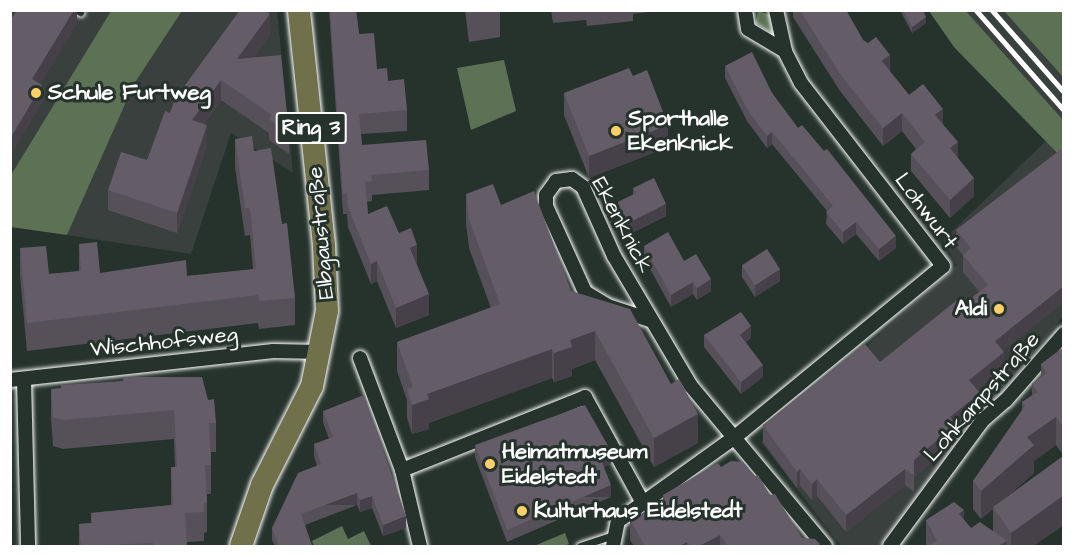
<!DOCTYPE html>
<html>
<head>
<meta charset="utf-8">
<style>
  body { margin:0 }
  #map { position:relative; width:1074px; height:557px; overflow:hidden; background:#26332d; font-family:"Architects Daughter",sans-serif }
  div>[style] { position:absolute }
  .built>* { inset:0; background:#39403e }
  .green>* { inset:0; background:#5d7255 }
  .roads { filter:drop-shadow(0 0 2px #fff) drop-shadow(0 0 2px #fff) }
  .lane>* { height:7px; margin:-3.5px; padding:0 3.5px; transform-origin:3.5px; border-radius:3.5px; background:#26332d }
  .street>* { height:14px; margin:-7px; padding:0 7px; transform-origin:7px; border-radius:7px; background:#26332d }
  .primary>* { height:22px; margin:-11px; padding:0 11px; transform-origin:11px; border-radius:11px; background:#70704a }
  .rail>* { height:4.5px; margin:-2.25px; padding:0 2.25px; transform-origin:2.25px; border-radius:2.25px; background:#fff }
  .wall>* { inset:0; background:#565059 }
  .shaded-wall>* { inset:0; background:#464148; transform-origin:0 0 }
  .building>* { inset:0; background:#645d67; transform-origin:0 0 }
  .dots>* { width:16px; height:16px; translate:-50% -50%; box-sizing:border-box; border:3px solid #26332d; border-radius:50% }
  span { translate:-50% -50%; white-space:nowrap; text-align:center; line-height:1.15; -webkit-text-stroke:6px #26332d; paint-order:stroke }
  .shield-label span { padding:2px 4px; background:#26332d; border:2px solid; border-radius:4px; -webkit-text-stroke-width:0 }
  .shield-label { font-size:21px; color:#fff; font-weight:700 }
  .poi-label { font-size:22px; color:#fff; font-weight:700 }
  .left { translate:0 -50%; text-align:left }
  .right { translate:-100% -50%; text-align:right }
  .street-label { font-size:22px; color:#fff }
  .frame { position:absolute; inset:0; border:12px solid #fff; pointer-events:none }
</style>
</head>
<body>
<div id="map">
  <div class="built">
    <i style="clip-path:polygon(11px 11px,111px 11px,11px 175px)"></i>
    <i style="clip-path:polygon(182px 11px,277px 11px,293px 173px,231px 133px,191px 254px,67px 235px,134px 84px)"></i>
    <i style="clip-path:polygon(966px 11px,1004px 11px,1063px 77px,1063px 120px)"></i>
    <i style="clip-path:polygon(1046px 141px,1063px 159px,1063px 316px,880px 546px,841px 546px,761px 442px,957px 265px,943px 240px)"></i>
  </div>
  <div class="green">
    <i style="clip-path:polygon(111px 11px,182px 11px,134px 84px,67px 235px,11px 227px,11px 175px)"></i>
    <i style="clip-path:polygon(758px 11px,771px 15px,773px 34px,756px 23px)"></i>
    <i style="clip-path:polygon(929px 11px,966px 11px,1063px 120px,1063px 159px,954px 47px)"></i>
    <i style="clip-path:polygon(1004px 11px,1063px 11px,1063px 77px)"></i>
    <i style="clip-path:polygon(504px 60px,516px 111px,471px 130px,457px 68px)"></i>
    <i style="clip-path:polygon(342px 526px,348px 539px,364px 531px,371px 546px,314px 546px,312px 541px)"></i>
    <i style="clip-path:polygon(565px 533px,569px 544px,564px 546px,534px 546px)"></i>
  </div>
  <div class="roads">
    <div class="lane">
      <i style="left:77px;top:10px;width:4px;rotate:34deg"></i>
      <i style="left:580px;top:546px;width:35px;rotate:-18deg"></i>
    </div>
    <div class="street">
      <i style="left:745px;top:10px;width:19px;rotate:81deg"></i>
      <i style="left:748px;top:29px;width:43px;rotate:30.7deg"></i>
      <i style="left:650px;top:320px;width:44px;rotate:-161.6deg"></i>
      <i style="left:608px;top:306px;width:27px;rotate:-149deg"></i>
      <i style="left:585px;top:292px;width:94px;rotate:-114.4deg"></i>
      <i style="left:546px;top:206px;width:11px;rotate:-90deg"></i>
      <i style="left:546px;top:195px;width:17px;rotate:-54deg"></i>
      <i style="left:556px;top:181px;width:16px;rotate:-7deg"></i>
      <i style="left:572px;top:179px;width:14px;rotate:36deg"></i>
      <i style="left:583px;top:187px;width:76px;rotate:65.8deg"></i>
      <i style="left:614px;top:256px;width:151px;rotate:59.4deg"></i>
      <i style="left:691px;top:386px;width:209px;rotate:50.1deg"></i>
      <i style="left:360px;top:358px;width:120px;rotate:69.4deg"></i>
      <i style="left:402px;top:470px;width:78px;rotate:76.7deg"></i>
      <i style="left:24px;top:379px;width:167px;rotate:88.6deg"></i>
      <i style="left:10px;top:380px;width:265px;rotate:-6.3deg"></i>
      <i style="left:273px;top:351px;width:49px;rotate:1.2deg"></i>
      <i style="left:402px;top:470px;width:197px;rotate:-21.7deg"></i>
      <i style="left:585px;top:397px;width:119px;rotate:61.3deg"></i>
      <i style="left:613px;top:546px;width:25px;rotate:-79deg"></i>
      <i style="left:618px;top:521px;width:144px;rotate:-35.7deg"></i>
      <i style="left:735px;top:437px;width:269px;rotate:-39.4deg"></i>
      <i style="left:943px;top:266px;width:232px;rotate:-127.8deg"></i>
      <i style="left:801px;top:83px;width:36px;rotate:-117deg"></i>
      <i style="left:785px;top:51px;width:42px;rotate:-102.4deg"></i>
      <i style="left:890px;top:546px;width:157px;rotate:-53.6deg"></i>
      <i style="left:983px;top:420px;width:30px;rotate:-41deg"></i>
      <i style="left:1006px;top:400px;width:88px;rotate:-48.7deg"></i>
    </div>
    <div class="primary">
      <i style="left:241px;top:546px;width:65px;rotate:-71deg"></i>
      <i style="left:262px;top:485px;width:111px;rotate:-63.2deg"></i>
      <i style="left:312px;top:386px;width:76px;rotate:-78.7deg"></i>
      <i style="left:327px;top:311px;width:66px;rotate:-92.6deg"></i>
      <i style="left:324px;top:245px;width:236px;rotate:-96.1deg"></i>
    </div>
  </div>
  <div class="rail">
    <i style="left:976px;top:10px;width:133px;rotate:48.7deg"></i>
    <i style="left:992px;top:10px;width:109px;rotate:48.7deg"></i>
  </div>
  <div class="wall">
    <i style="clip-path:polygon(329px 10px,356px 10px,359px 34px,377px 69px,388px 81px,407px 110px,407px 131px,361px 134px,362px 145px,429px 170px,429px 190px,372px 195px,372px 201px,367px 202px,368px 214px,399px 233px,417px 265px,429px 315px,396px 328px,377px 281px,371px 284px,348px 227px,347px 214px,343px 214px)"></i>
    <i style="clip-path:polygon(465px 10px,500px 10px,500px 37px,469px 42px)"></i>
    <i style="clip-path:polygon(551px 10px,664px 10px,633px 14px,633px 21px,587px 26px,586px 20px,553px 23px)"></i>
    <i style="clip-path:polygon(793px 10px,846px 10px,863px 40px,890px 72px,909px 95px,943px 124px,974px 196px,950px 218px,911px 171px,911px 154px,916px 149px,902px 131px,883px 146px,840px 91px,793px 17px)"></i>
    <i style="clip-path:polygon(900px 10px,923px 10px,926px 23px,912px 33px)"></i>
    <i style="clip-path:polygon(270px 35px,253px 58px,289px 134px,289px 154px,269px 140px,269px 133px,221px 100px,204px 124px,207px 145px,177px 233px,108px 210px,108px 190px,147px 160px,170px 113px)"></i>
    <i style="clip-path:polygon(725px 66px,772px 93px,798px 128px,896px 248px,879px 261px,856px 234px,843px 244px,826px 224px,827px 211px,772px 144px,767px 148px,747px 121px,725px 78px)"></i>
    <i style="clip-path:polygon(633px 76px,668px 147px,589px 178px,564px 115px,564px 93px)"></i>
    <i style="clip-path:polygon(235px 139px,254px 151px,282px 224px,295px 298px,295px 325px,259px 329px,258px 323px,27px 351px,20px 276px,20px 248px,49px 274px,79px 271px,79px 244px,100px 273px,187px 276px,253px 269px,250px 235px,245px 236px,235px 167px)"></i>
    <i style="clip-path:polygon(1064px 147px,1003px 351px,1004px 368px,977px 390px,980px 409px,956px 429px,956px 440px,914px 477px,914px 492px,905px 485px,846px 532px,817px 496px,812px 500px,800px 486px,797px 488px,763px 442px,763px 425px,880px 362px,961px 306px,979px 292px,963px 272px,963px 255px,956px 247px,956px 230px)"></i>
    <i style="clip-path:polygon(633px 188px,666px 216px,628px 235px,618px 214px,618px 202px,633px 195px)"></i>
    <i style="clip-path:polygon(466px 194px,501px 205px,571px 291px,698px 443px,654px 467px,595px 360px,572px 369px,572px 376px,554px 382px,552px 378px,429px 423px,429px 429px,412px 434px,407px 418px,407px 400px,397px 371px,397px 342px,491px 308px,469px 248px,466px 223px)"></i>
    <i style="clip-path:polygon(644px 246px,684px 261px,711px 291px,697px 300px,693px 294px,671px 307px,644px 258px)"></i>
    <i style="clip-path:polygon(742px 266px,780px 281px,755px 297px,742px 277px)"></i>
    <i style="clip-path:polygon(704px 335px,751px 338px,746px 342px,763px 377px,741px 394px,704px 347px)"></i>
    <i style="clip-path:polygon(1064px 347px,1064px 456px,1056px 445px,1034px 461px,1034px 473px,1003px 500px,1064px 456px,1064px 525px,1033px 546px,928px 546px,926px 544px,926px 520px,964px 520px,971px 528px,993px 531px,993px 509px,981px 519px,973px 509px,973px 481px,1022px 410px,1022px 402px,1032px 395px,1032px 384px,1041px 377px,1041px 364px)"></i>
    <i style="clip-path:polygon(51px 389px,208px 400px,216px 423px,216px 452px,211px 452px,211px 494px,207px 494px,207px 532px,204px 533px,204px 541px,186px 542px,187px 546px,79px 546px,79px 524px,91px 523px,91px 513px,171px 505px,171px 467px,175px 467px,174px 439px,63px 449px,53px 446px,51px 418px)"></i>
    <i style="clip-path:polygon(323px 411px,406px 528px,383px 536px,372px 508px,360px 512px,357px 505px,305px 525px,312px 546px,275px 546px,272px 540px,272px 528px,317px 466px,314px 456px,314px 444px,329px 439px,323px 422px)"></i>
    <i style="clip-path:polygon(475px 445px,611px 463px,604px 467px,611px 497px,507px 542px,475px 457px)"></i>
    <i style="clip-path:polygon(721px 467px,770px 495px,802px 538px,820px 546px,634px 546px,630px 540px,630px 520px,663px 502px,663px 495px)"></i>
  </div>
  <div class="shaded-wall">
    <i style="clip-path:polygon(74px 10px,77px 10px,77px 24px,32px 97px,32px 79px)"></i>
    <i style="clip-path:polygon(270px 14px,270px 35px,237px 79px,237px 59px)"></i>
    <i style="clip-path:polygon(926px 17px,926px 23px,912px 33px,912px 27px)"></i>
    <i style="clip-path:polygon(890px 55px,890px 72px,882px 61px)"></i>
    <i style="clip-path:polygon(221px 80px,221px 100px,192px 140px,192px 120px)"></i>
    <i style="clip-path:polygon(42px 85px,42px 103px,10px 157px,10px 139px)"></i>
    <i style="clip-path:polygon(943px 109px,943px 126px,935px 115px)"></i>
    <i style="clip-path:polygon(902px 113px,902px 131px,883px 146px,883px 128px)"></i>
    <i style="clip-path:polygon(207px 125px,207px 145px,177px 233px,177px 213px)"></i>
    <i style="clip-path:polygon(668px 125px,668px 147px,589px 178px,589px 156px)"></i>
    <i style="clip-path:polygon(772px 132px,772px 144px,767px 148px,767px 136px)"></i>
    <i style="clip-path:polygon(958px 142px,958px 159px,950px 148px)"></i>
    <i style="clip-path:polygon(974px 178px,974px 196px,950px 218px,950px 200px)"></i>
    <i style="clip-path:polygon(666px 204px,666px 216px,628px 235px,628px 223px)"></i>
    <i style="clip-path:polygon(856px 222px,856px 234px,843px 244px,843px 232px)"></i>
    <i style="clip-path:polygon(896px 236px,896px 248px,879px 261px,879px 249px)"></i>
    <i style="clip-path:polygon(417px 245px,417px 265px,410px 248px)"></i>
    <i style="clip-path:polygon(377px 261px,377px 281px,371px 284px,371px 264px)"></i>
    <i style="clip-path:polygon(780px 269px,780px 281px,755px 297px,755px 285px)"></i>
    <i style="clip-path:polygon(711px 279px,711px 291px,697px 300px,697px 288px)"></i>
    <i style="clip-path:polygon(693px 282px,693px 294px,671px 307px,671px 295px)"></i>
    <i style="clip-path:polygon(1064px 286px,1064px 303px,995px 357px,995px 341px)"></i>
    <i style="clip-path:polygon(429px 294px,429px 315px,396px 328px,396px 308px)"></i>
    <i style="clip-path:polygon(751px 326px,751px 338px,740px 346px,740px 335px)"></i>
    <i style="clip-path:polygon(595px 331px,595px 360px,572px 369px,572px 376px,554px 382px,554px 353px,570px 340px)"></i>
    <i style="clip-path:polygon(552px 349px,552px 378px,429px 423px,429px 429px,412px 434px,412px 405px,427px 394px)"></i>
    <i style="clip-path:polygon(1004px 352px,1004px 368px,969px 397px,969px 380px)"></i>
    <i style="clip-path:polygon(763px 365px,763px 377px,741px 394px,741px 382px)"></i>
    <i style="clip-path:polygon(980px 393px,980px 409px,956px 429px,956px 440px,914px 477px,914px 492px,914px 460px,950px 417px)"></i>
    <i style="clip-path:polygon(698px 414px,698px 443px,654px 467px,654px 438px)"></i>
    <i style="clip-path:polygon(1056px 417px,1056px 445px,1034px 461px,1034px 473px,981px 519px,981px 491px,1027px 437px)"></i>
    <i style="clip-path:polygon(611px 451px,611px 463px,600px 469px,600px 457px)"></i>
    <i style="clip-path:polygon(800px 469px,800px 486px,797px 488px,797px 472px)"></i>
    <i style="clip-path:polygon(905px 469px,905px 485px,846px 532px,846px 515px)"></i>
    <i style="clip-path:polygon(817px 479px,817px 496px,812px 500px,812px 484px)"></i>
    <i style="left:611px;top:485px;width:12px;height:113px;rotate:90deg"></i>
    <i style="left:357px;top:493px;width:12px;height:60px;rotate:90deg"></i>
    <i style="clip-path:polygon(1064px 495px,1064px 525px,1033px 546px,1011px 546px,1011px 533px)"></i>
    <i style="clip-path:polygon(372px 496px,372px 508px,360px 512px,360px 500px)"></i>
    <i style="clip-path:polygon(964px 510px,964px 534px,959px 514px)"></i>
    <i style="clip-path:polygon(406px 516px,406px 528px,383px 536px,383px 525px)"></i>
    <i style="clip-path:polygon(720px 535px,720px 546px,699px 546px)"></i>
    <i style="clip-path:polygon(1007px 541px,1007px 546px,998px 546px)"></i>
    <i style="clip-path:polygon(687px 542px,687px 546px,680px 546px)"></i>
  </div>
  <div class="building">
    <i style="clip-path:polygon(17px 10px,74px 10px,32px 79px,42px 85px,10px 139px,10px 21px)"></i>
    <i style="clip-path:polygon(240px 10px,264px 10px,270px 14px,237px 59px,281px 55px,289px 134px,269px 119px,272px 115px,221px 80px,192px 120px,207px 125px,177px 213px,108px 190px,121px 152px,147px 160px,165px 111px,170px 113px,175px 99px)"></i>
    <i style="clip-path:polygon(330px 10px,356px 10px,359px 34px,374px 33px,377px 69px,387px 68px,388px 81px,404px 79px,407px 110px,359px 114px,362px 145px,426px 140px,429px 170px,371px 175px,372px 181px,365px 182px,368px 214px,387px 206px,399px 233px,411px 228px,417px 245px,410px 248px,429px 294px,396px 308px,377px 261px,371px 264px,348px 207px,347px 193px,343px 194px)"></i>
    <i style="clip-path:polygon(469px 10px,485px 10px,469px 13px)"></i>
    <i style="clip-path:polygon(800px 10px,846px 10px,863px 40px,868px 43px,876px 37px,890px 55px,882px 61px,909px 95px,923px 84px,943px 109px,935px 115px,958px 142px,950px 148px,974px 178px,950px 200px,911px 154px,925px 142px,902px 113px,883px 128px,840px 74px)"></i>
    <i style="clip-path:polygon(903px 10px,923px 10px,926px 17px,912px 27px)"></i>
    <i style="clip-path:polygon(752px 52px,772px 93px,798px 128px,802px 125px,824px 151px,827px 149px,896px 236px,879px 249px,856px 222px,843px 232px,826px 212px,833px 206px,808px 175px,772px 132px,767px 136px,747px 109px,725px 66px)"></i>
    <i style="clip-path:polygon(629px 68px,633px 76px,647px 70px,668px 125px,589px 156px,564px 93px)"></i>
    <i style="clip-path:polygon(252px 136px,254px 151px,271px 148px,282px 224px,287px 223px,295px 298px,259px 301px,258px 295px,27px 323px,20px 248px,46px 246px,49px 274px,81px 271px,79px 244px,97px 242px,100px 273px,186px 260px,187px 276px,256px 269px,250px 208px,245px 208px,235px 139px)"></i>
    <i style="clip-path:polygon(1064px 147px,1064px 286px,995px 341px,1004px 352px,969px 380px,980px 393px,950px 417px,956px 424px,914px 460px,914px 475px,905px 469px,846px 515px,817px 479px,812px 484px,800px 469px,797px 472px,763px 425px,865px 344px,880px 362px,957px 300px,961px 306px,988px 285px,963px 255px,971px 248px,956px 230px)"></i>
    <i style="clip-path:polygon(654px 178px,666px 204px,628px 223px,618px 202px,636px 193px,633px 188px)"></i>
    <i style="clip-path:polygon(493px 184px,501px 205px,534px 191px,571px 291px,630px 309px,671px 384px,679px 379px,698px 414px,654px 438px,595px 331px,570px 340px,572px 347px,554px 353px,552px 349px,427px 394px,429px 399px,412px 405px,407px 389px,413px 387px,397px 342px,500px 304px,469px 219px,466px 194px)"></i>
    <i style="clip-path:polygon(668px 232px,684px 261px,696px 254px,711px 279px,697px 288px,693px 282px,671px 295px,644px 246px)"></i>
    <i style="left:767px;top:249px;width:24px;height:30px;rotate:57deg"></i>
    <i style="clip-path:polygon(741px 312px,751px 326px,740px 335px,763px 365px,741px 382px,704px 335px)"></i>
    <i style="clip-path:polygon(1064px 347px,1064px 428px,1056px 417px,1027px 437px,1034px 445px,981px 491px,973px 481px,1025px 406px,1022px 402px,1038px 392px,1032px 384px,1047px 373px,1041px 364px)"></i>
    <i style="clip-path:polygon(123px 377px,202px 377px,208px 400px,214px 399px,216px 423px,209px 423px,211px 465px,205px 465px,207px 503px,204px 503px,204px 512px,185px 513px,187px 546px,153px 546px,153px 543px,81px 546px,79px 524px,92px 523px,91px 513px,173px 505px,171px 467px,177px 467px,174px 410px,63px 420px,53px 417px,51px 389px,61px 388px,61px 385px,123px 381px)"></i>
    <i style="clip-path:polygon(364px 395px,406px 516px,383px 525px,372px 496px,360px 500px,357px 493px,301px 514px,312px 546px,279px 546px,272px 528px,298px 473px,321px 464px,314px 444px,333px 437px,323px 411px)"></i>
    <i style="clip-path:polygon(585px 405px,611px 451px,600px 457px,611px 485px,507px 530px,475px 445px)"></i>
    <i style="clip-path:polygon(1063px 456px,1064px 495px,1011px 533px,993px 507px)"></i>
    <i style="clip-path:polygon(731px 461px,743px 462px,755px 476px,758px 475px,770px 495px,775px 494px,802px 538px,815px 539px,820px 544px,818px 546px,728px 546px,720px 535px,699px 546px,690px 546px,687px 542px,680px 546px,645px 546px,630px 520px,665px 501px,663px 495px,718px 463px,721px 467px)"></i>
    <i style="clip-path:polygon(954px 502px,964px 510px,959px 514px,971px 528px,980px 522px,1007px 541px,998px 546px,928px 546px,937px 541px,926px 520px)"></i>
  </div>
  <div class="dots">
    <i style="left:36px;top:93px;background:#ffd166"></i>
    <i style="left:616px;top:131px;background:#ffd166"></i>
    <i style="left:999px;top:309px;background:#ffd166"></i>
    <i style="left:490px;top:464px;background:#ffd166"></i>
    <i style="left:522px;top:511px;background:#ffd166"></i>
  </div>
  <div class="shield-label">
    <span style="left:311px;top:128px">Ring 3</span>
  </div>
  <div class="poi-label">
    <span class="left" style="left:48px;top:93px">Schule Furtweg</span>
    <span class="left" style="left:628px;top:131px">Sporthalle<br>Ekenknick</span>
    <span class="right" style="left:987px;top:309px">Aldi</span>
    <span class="left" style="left:502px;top:464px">Heimatmuseum<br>Eidelstedt</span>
    <span class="left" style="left:534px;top:511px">Kulturhaus Eidelstedt</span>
  </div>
  <div class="street-label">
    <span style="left:926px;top:211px;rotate:53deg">Lohwurt</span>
    <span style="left:622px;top:225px;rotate:62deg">Ekenknick</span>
    <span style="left:321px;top:233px;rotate:-95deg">Elbgaustraße</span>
    <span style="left:164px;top:342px;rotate:-6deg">Wischhofsweg</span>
    <span style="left:982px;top:397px;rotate:-49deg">Lohkampstraße</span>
  </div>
  <div class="frame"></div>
</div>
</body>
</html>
